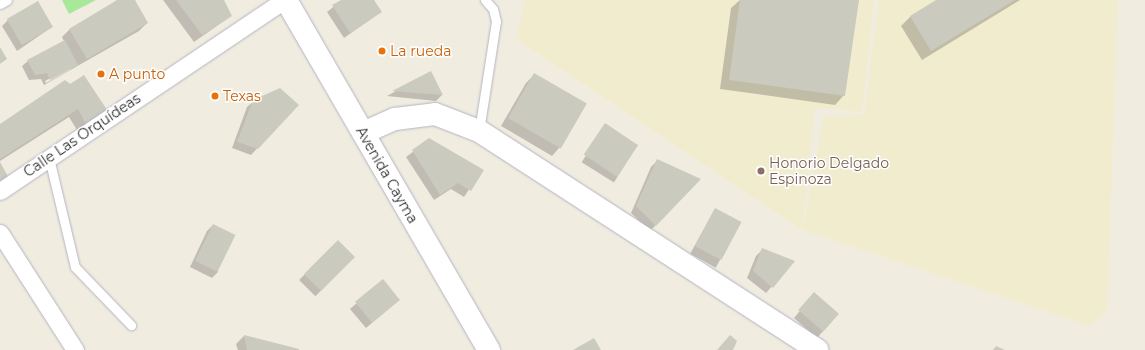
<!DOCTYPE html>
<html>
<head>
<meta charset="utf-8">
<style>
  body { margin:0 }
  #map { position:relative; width:1145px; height:350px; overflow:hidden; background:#f0ece0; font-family:Montserrat,sans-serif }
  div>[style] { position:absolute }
  .education>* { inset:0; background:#f2eccf }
  .green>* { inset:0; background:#a7e999 }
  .shadow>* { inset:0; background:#0003; transform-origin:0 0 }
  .building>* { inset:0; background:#cbcabe; transform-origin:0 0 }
  .roads { filter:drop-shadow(0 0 1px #b4b4c2) drop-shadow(0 0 1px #b4b4c2) }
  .lane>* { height:9px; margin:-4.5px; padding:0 4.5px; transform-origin:4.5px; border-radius:4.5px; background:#fff }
  .street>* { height:17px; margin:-8.5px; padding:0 8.5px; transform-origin:8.5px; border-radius:8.5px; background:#fff }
  .secondary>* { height:22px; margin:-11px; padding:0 11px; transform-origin:11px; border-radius:11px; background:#fff }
  .dots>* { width:11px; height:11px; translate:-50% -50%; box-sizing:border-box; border:2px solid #fff; border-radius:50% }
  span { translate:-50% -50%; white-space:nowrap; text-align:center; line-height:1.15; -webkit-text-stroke:3px #fff; paint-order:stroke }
  .food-label { font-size:14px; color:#c56008 }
  .left { translate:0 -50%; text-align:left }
  .street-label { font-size:14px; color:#2e2e2e }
  .education-label { font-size:14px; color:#785e54 }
</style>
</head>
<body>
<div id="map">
  <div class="education">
    <i style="clip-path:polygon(525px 0,874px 0,862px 112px,815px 107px,802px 230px,516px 39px)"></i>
    <i style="clip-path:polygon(879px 0,1118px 0,1107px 309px,1090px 326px,803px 230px,823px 117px,864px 114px)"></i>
  </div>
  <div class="green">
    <i style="clip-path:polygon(62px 0,96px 0,69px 14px)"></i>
  </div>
  <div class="shadow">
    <i style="clip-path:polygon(evenodd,119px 0,134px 0,147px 23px,139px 31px,44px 85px,41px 79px,29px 80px,22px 66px,28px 61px,64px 41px,62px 37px,70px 29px,119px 0,71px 67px,71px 69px,46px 83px,45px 81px,71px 67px)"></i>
    <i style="clip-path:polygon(163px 0,223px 0,231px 16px,194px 42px)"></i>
    <i style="clip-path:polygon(342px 0,373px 0,381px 12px,344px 38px,327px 12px)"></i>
    <i style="clip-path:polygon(740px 0,858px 0,844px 95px,835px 105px,720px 89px,731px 8px)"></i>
    <i style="clip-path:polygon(938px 0,1020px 0,922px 60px,901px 26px,910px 17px)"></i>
    <i style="clip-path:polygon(8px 20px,52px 27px,17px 51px,2px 26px)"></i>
    <i style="clip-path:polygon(430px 72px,442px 95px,436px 101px,387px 96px)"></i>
    <i style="clip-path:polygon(534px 75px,560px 147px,552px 156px,501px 126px,526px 83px)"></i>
    <i style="clip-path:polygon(70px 86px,110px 116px,80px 135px,69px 117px,0 161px,0 125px)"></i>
    <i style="clip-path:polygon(254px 101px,297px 105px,251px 155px,232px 148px,247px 107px)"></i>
    <i style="left:605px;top:125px;width:38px;height:44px;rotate:32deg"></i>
    <i style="clip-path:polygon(429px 140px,482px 170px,464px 197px,451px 189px,434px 200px,406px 157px)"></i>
    <i style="clip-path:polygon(657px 161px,656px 225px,650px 231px,631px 213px,651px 167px)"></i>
    <i style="left:715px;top:209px;width:29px;height:51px;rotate:29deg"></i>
    <i style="clip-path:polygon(213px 225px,218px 272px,212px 278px,190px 267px,207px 231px)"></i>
    <i style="left:338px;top:241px;width:23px;height:55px;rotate:45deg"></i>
    <i style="clip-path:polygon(762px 250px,793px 262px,766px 293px,747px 278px,756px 256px)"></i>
    <i style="clip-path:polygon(382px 281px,392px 306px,366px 328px,350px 309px)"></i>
    <i style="clip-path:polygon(809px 300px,838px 314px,817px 338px,794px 318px)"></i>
    <i style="clip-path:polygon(244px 336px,298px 350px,238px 350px,236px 344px)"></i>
  </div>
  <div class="building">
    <i style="clip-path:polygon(117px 0,135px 0,148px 23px,87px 59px,69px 29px)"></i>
    <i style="clip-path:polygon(176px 0,224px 0,232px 16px,202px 35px)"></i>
    <i style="clip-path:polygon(341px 0,374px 0,382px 12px,350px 33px,332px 5px)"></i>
    <i style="clip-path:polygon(740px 0,859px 0,845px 96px,729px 80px)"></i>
    <i style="clip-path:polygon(936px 0,1015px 0,931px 51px,910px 16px)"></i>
    <i style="left:38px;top:1px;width:30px;height:36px;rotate:60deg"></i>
    <i style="clip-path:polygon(65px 40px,78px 65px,50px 80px,47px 73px,35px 75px,27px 60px)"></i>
    <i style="clip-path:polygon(0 47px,7px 59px,0 64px)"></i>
    <i style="clip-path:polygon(431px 71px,443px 95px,392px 91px)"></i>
    <i style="left:534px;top:73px;width:61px;height:52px;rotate:30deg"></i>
    <i style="clip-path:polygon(84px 75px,111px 116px,88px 128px,78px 109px,0 159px,0 124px,65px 80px,70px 84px)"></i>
    <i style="clip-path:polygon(280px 88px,299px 105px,258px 149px,237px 142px,253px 100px)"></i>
    <i style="left:605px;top:123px;width:40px;height:38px;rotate:34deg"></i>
    <i style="clip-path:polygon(429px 138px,484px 170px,471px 191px,458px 183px,440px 195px,412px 150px)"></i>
    <i style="clip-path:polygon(657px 159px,701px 179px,656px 226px,636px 206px)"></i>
    <i style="clip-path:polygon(0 162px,10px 180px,0 187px)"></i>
    <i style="left:715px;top:208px;width:30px;height:43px;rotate:28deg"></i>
    <i style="left:213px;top:224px;width:25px;height:41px;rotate:26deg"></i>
    <i style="left:338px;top:240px;width:24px;height:48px;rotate:45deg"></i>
    <i style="clip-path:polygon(762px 248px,795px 261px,773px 288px,753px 271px)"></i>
    <i style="left:383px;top:279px;width:27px;height:36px;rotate:51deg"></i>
    <i style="left:814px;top:292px;width:33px;height:24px;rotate:41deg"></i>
    <i style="clip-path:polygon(244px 335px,299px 349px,299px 350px,247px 350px)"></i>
    <i style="clip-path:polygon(730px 335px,737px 341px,733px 350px,717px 350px)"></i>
    <i style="clip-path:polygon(594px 338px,601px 350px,573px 350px)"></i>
    <i style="clip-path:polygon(996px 346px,1005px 350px,993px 350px)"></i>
  </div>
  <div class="roads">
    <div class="lane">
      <i style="left:0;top:4px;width:8px;rotate:-30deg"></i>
      <i style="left:479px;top:131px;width:111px;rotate:-81.2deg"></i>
      <i style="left:496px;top:21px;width:12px;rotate:-104deg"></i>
      <i style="left:493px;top:9px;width:12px;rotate:-132deg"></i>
      <i style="left:49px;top:158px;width:112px;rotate:76.6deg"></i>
      <i style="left:75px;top:267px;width:81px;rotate:46deg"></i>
    </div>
    <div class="street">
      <i style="left:0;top:191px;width:342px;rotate:-33.9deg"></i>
      <i style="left:0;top:233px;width:139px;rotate:57.3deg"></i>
    </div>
    <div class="secondary">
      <i style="left:286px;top:0;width:405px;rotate:59.9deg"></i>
      <i style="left:363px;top:133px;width:35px;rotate:-24deg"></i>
      <i style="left:395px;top:119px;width:40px;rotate:-7.1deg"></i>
      <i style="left:435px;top:114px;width:47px;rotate:21.1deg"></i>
      <i style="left:479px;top:131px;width:403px;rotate:32.9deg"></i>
    </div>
  </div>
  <div class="dots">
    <i style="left:382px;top:51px;background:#e8710a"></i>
    <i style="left:101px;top:74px;background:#e8710a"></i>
    <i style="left:215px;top:96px;background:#e8710a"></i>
    <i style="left:761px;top:171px;background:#8d6e63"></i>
  </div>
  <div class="food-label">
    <span class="left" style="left:390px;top:51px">La rueda</span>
    <span class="left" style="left:109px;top:74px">A punto</span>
    <span class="left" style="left:223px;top:96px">Texas</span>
  </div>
  <div class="street-label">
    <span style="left:82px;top:135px;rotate:-34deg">Calle Las Orquídeas</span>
    <span style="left:387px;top:175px;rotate:60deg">Avenida Cayma</span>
  </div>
  <div class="education-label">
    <span class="left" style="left:769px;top:171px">Honorio Delgado<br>Espinoza</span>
  </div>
</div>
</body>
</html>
